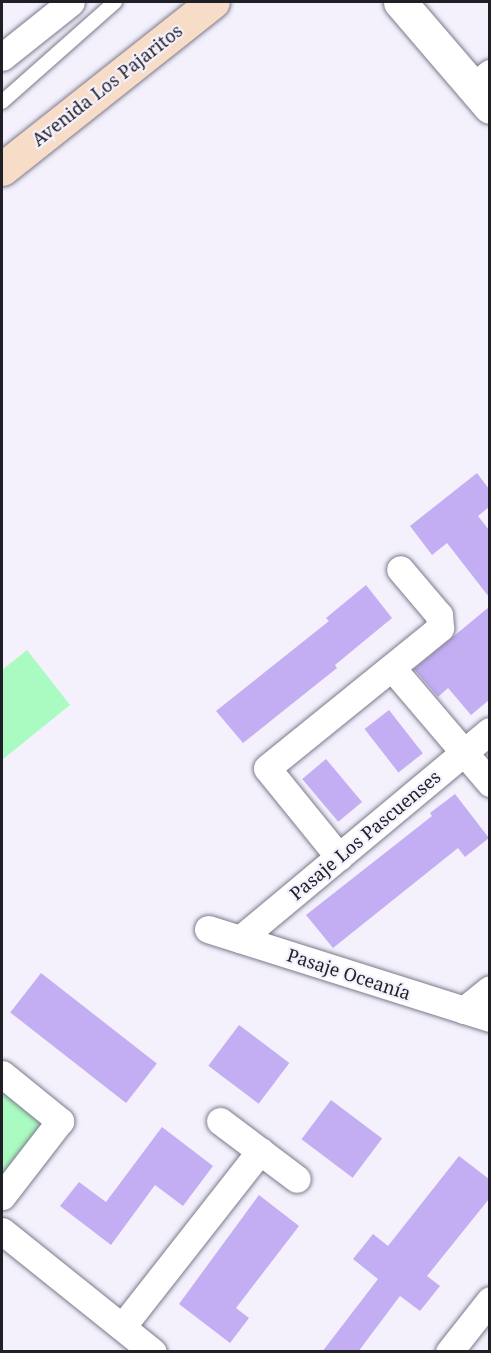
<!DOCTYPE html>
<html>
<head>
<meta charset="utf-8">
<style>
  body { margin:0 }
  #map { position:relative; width:491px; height:1353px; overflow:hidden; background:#f4f1fd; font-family:"Noto Serif",serif }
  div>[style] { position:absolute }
  .green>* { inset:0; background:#aafbc1 }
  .building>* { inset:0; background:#c3aef4; transform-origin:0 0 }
  .roads { filter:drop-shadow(0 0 2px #7d798b) drop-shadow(0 0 2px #7d798b) }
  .service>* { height:14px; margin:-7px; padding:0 7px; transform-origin:7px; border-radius:7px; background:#fff }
  .minor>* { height:27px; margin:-13.5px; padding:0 13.5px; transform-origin:13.5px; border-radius:13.5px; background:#fff }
  .tertiary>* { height:33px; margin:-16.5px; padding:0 16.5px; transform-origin:16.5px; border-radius:16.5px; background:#fff }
  .primary>* { height:33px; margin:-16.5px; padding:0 16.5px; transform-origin:16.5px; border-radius:16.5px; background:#f7dcc7 }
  span { translate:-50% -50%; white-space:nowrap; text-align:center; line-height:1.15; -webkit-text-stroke:4.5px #f4f1fd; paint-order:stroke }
  .street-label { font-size:18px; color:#201f26 }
  .frame { position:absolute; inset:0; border:3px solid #201f26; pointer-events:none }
</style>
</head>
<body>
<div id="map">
  <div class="green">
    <i style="clip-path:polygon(27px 650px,70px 705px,2px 760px,2px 670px)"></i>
    <i style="clip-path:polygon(2px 1085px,48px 1122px,2px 1180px)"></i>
  </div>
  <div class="building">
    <i style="clip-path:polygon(477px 473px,489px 489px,489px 507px,478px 516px,489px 530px,489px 597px,447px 543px,432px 555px,410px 526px)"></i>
    <i style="clip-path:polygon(366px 585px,392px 618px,335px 665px,337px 668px,243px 743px,216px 711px,329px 621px,326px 618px)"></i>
    <i style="clip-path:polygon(489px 607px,489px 700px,471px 715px,448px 688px,438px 697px,414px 669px)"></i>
    <i style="left:389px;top:710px;width:55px;height:31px;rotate:52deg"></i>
    <i style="left:326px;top:759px;width:56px;height:31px;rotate:50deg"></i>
    <i style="clip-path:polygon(455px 794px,489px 838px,465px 857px,458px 848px,333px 948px,306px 915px,432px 816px,430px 813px)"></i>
    <i style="left:41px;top:973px;width:147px;height:50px;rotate:38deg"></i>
    <i style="left:239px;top:1025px;width:63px;height:51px;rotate:37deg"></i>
    <i style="left:331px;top:1100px;width:64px;height:49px;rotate:37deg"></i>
    <i style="clip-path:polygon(162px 1127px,213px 1166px,183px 1206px,155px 1185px,111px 1245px,60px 1206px,79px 1182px,106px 1202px)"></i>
    <i style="clip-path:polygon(459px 1156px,489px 1179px,489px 1199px,427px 1276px,440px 1286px,420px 1311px,400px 1296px,358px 1352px,322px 1352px,378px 1279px,353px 1259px,373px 1234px,388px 1246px)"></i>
    <i style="clip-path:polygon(259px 1195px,299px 1226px,236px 1308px,249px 1318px,230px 1343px,179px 1304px)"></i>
  </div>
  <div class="roads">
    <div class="service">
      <i style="left:2px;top:102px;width:151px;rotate:-41.5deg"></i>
    </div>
    <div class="minor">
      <i style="left:2px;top:57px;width:88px;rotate:-38.6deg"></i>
      <i style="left:472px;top:87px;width:23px;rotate:-38deg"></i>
      <i style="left:393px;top:669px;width:150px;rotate:49.6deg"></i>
      <i style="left:339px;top:857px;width:114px;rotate:-129deg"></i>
      <i style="left:267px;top:768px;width:223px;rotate:-39deg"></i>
      <i style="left:440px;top:628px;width:13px;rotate:-94deg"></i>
      <i style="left:439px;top:615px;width:60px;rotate:-130.3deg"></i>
      <i style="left:208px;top:929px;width:296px;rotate:17.5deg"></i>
      <i style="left:240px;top:939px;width:325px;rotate:-39.8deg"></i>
      <i style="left:464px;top:1010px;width:33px;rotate:-39deg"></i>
      <i style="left:2px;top:1074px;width:75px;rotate:39deg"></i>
      <i style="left:60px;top:1121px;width:95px;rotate:127.7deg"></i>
      <i style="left:220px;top:1121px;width:96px;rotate:37deg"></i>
      <i style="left:2px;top:1231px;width:193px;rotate:38.7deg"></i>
      <i style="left:122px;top:1327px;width:224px;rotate:-51.9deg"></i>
      <i style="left:449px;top:1352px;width:66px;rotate:-51.7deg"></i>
    </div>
    <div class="tertiary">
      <i style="left:400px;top:2px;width:138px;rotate:49.4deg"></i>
    </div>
    <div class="primary">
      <i style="left:2px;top:169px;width:269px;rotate:-38.4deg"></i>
    </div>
  </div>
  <div class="street-label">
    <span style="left:107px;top:85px;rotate:-38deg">Avenida Los Pajaritos</span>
    <span style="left:365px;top:835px;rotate:-40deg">Pasaje Los Pascuenses</span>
    <span style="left:349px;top:974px;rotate:18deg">Pasaje Oceanía</span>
  </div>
  <div class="frame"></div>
</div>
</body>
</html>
